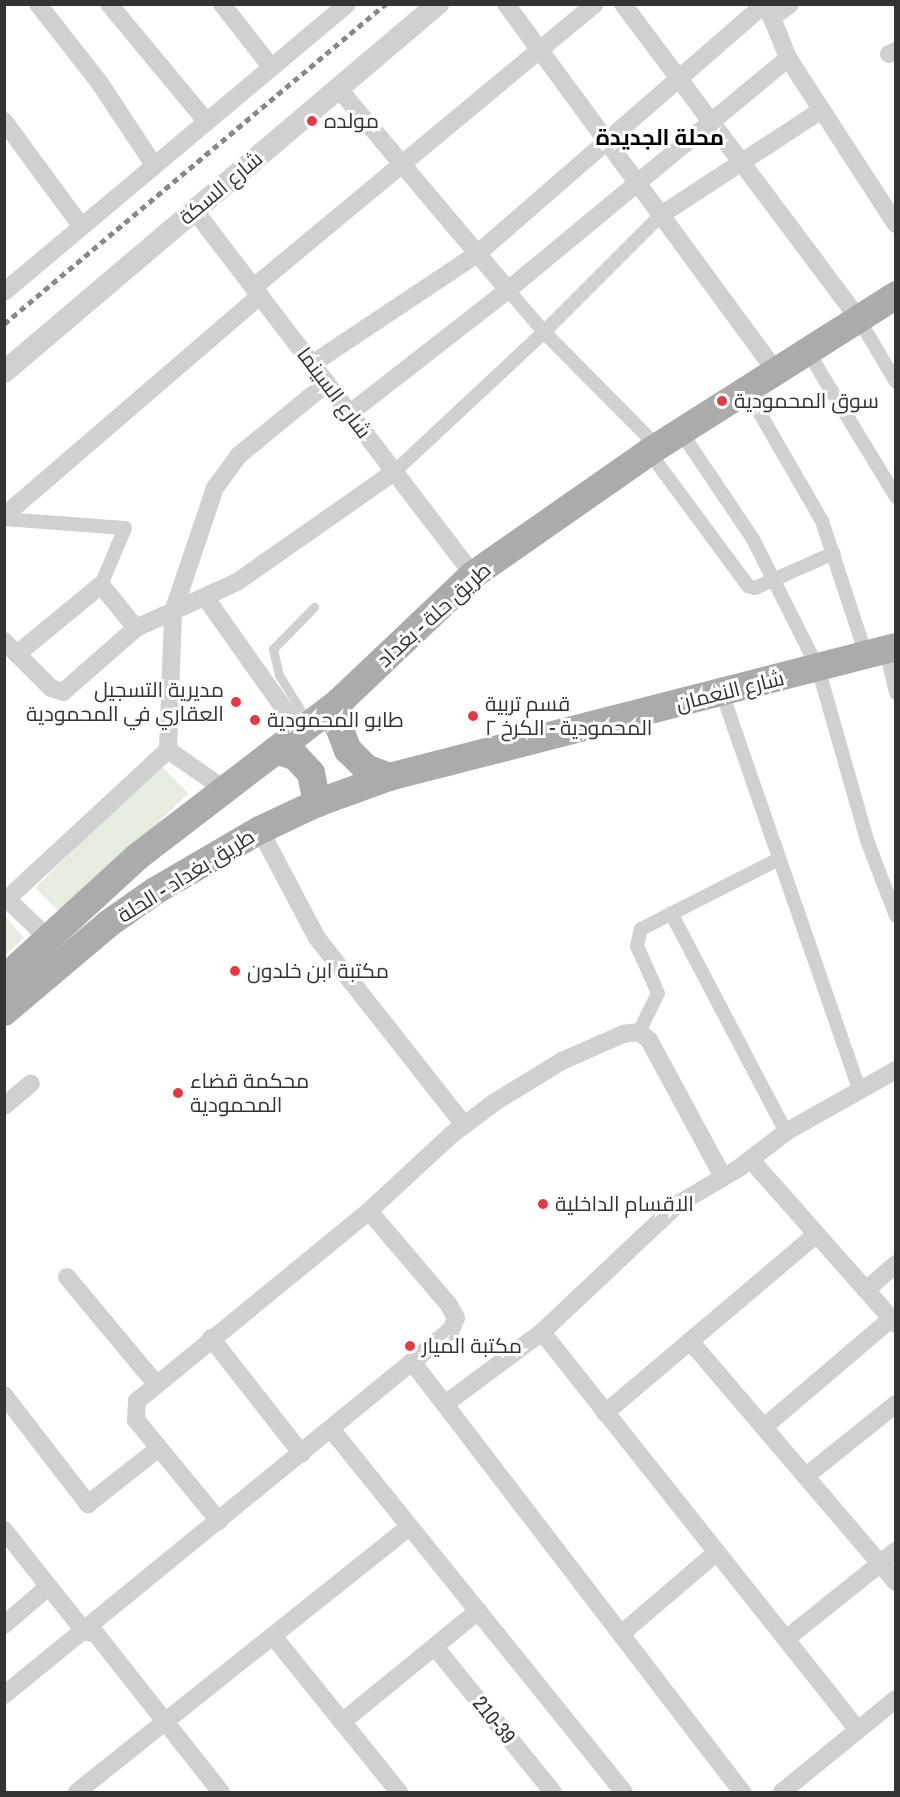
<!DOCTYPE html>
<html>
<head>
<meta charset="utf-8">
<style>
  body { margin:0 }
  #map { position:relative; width:900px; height:1797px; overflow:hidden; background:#fff; font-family:"Archivo Narrow",Cairo,sans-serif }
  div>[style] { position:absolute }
  .green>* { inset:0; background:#e6ecdf; transform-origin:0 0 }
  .service>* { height:9px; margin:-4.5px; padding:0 4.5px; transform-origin:4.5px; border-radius:4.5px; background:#d0d0d0 }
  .pedestrian>* { height:14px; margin:-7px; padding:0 7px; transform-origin:7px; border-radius:7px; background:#d0d0d0 }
  .minor>* { height:18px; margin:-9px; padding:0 9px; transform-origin:9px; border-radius:9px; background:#d0d0d0 }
  .tertiary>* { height:22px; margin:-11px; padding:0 11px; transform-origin:11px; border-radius:11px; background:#d0d0d0 }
  .primary>* { height:28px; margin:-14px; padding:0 14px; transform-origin:14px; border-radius:14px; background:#ababab }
  .rail>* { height:4.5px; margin-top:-2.25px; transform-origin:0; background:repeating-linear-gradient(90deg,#888 0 6px,transparent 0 10.5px) }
  .dots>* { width:16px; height:16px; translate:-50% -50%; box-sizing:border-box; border:3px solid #fff; border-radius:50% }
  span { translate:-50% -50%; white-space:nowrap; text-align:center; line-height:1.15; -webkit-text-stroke:6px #fff; paint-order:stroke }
  .poi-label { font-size:21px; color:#333 }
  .left { translate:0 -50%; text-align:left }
  .right { translate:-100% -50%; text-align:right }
  .street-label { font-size:21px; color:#333 }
  .neighbourhood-label { font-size:22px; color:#000; font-weight:700 }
  .frame { position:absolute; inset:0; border:6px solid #333; pointer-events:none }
</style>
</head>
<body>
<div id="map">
  <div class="green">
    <i style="left:159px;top:764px;width:41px;height:175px;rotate:45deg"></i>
    <i style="clip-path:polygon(5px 916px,24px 938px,5px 955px,4px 955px)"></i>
  </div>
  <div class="service">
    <i style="left:308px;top:722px;width:55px;rotate:-121.7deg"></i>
    <i style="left:279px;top:675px;width:27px;rotate:-103deg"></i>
    <i style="left:273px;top:649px;width:59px;rotate:-45.7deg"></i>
  </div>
  <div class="pedestrian">
    <i style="left:508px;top:290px;width:55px;rotate:49.4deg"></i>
    <i style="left:544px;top:332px;width:165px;rotate:-45deg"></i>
    <i style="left:858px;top:318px;width:74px;rotate:59.3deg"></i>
    <i style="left:808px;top:352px;width:170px;rotate:58.7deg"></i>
    <i style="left:747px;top:391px;width:150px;rotate:60deg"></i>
    <i style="left:822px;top:521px;width:141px;rotate:71.8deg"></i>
    <i style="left:681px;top:432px;width:129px;rotate:56.1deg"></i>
    <i style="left:753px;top:539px;width:144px;rotate:63.3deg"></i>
    <i style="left:818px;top:668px;width:182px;rotate:74.1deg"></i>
    <i style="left:868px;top:843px;width:78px;rotate:69deg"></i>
    <i style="left:649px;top:452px;width:167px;rotate:53.5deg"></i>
    <i style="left:748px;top:586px;width:7px;rotate:16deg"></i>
    <i style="left:755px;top:588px;width:86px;rotate:-23.9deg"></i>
    <i style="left:394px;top:472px;width:205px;rotate:-43deg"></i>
    <i style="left:544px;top:332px;width:162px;rotate:45.3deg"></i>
    <i style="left:4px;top:519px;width:121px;rotate:4.3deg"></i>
    <i style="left:125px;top:528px;width:62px;rotate:112.8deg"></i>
    <i style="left:886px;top:650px;width:44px;rotate:76.9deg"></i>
    <i style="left:722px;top:693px;width:418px;rotate:70.9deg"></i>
    <i style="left:671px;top:913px;width:247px;rotate:62.3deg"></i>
    <i style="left:639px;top:1032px;width:43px;rotate:-64deg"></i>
    <i style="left:658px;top:993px;width:51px;rotate:-114.1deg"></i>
    <i style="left:637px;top:946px;width:17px;rotate:-77deg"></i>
    <i style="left:641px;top:929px;width:155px;rotate:-26.9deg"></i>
  </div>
  <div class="minor">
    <i style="left:38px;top:4px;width:99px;rotate:52deg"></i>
    <i style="left:99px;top:82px;width:100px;rotate:56.5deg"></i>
    <i style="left:109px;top:4px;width:152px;rotate:50.3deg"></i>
    <i style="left:222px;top:4px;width:80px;rotate:52.1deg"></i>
    <i style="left:506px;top:4px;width:456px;rotate:53.7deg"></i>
    <i style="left:623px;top:4px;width:392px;rotate:53.2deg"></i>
    <i style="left:763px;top:4px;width:17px;rotate:57deg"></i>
    <i style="left:772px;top:18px;width:43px;rotate:68.2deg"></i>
    <i style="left:788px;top:58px;width:198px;rotate:57deg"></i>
    <i style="left:772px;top:18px;width:23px;rotate:-38deg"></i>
    <i style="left:889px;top:54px;width:8px;rotate:-23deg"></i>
    <i style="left:338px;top:88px;width:264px;rotate:49.9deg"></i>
    <i style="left:4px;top:121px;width:130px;rotate:53.7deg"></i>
    <i style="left:195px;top:211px;width:458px;rotate:52.6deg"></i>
    <i style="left:661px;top:215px;width:190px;rotate:-33.2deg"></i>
    <i style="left:254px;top:287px;width:443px;rotate:-39.7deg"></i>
    <i style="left:4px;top:292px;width:448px;rotate:-40deg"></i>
    <i style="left:312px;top:364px;width:198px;rotate:-33.7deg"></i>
    <i style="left:477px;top:254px;width:379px;rotate:-41deg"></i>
    <i style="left:350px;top:413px;width:200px;rotate:-37.9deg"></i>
    <i style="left:508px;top:290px;width:364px;rotate:-39.6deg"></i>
    <i style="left:4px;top:516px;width:338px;rotate:-40.7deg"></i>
    <i style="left:205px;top:597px;width:164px;rotate:54.7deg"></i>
    <i style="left:4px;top:641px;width:66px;rotate:45deg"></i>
    <i style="left:51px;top:688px;width:13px;rotate:18deg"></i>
    <i style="left:63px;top:692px;width:97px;rotate:-41.2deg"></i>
    <i style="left:136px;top:628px;width:111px;rotate:-24.5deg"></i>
    <i style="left:237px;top:582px;width:192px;rotate:-35deg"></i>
    <i style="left:17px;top:654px;width:109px;rotate:-39.4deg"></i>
    <i style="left:101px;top:585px;width:55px;rotate:50.9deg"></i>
    <i style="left:168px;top:750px;width:68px;rotate:34.9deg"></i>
    <i style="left:260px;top:830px;width:122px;rotate:62.2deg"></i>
    <i style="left:317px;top:938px;width:238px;rotate:51.8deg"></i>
    <i style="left:4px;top:896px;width:61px;rotate:43.7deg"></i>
    <i style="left:7px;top:899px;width:219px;rotate:-42.8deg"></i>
    <i style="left:168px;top:750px;width:138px;rotate:-87.9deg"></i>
    <i style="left:173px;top:612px;width:131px;rotate:-71.3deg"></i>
    <i style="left:215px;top:488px;width:39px;rotate:-54deg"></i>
    <i style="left:238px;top:456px;width:115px;rotate:-39.4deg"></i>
    <i style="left:4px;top:1106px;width:35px;rotate:-40deg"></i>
    <i style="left:751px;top:1160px;width:219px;rotate:48.5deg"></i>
    <i style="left:67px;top:1277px;width:139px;rotate:50.2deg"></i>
    <i style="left:866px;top:1290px;width:40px;rotate:-41deg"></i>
    <i style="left:542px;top:1332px;width:508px;rotate:51.55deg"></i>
    <i style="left:211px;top:1338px;width:147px;rotate:51.9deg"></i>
    <i style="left:690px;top:1341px;width:317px;rotate:49.5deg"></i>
    <i style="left:413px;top:1363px;width:541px;rotate:52.52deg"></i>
    <i style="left:4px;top:1395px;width:138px;rotate:52.4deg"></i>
    <i style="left:88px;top:1504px;width:90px;rotate:-38.3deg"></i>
    <i style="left:445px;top:1404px;width:121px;rotate:-36.6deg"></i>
    <i style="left:542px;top:1332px;width:187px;rotate:-43.3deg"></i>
    <i style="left:678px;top:1204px;width:71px;rotate:-30.5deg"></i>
    <i style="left:739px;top:1168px;width:59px;rotate:-37.5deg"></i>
    <i style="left:786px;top:1132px;width:126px;rotate:-29.4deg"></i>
    <i style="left:605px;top:1413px;width:277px;rotate:-40.2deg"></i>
    <i style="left:764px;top:1427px;width:167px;rotate:-40.4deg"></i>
    <i style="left:331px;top:1429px;width:466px;rotate:51.1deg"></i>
    <i style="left:806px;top:1476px;width:115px;rotate:-38.7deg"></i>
    <i style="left:219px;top:1521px;width:131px;rotate:-129.4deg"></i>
    <i style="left:136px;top:1420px;width:19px;rotate:-87deg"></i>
    <i style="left:137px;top:1401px;width:300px;rotate:-39.3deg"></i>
    <i style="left:369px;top:1211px;width:112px;rotate:-42.8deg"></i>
    <i style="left:451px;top:1135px;width:55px;rotate:-36.9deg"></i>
    <i style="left:495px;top:1102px;width:79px;rotate:-31.5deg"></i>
    <i style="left:562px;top:1061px;width:67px;rotate:-23.9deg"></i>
    <i style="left:623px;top:1034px;width:16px;rotate:-7deg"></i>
    <i style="left:639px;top:1032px;width:13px;rotate:39deg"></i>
    <i style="left:649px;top:1040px;width:156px;rotate:61.6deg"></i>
    <i style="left:4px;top:1530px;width:129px;rotate:51.6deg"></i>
    <i style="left:84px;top:1631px;width:12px;rotate:14deg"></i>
    <i style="left:96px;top:1634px;width:201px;rotate:51.7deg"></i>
    <i style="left:4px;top:1625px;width:58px;rotate:-40.8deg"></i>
    <i style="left:621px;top:1634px;width:126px;rotate:-40.5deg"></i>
    <i style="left:273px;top:1636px;width:201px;rotate:51.1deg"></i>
    <i style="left:786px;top:1639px;width:141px;rotate:-38.7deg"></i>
    <i style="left:435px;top:1647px;width:187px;rotate:50.9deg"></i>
    <i style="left:4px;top:1695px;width:577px;rotate:-39.23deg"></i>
    <i style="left:451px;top:1330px;width:13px;rotate:-67deg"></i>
    <i style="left:456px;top:1318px;width:15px;rotate:-118deg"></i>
    <i style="left:449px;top:1305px;width:123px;rotate:-130.4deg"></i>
    <i style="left:342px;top:1722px;width:176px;rotate:-39.2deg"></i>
    <i style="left:77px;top:1792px;width:425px;rotate:-38.6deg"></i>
    <i style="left:782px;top:1792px;width:147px;rotate:-39.2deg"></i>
  </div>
  <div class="tertiary">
    <i style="left:4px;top:372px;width:569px;rotate:-40.3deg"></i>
  </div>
  <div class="primary">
    <i style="left:339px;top:702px;width:25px;rotate:90deg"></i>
    <i style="left:339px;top:727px;width:25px;rotate:69deg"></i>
    <i style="left:348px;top:750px;width:25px;rotate:45deg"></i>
    <i style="left:366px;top:768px;width:25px;rotate:21deg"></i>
    <i style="left:276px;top:750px;width:21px;rotate:19deg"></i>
    <i style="left:296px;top:757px;width:22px;rotate:47deg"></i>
    <i style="left:311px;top:773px;width:31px;rotate:79deg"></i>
    <i style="left:4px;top:979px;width:180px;rotate:-42.5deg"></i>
    <i style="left:137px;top:857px;width:255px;rotate:-37.5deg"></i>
    <i style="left:339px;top:702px;width:185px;rotate:-43.5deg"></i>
    <i style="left:473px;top:575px;width:215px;rotate:-34.9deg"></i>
    <i style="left:649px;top:452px;width:293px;rotate:-32.4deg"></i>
    <i style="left:4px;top:1012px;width:136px;rotate:-40.2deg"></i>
    <i style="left:108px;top:924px;width:57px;rotate:-35.1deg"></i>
    <i style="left:155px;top:891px;width:121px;rotate:-30.2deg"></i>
    <i style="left:260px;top:830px;width:63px;rotate:-25.3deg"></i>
    <i style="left:317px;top:803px;width:77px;rotate:-19.9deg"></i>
    <i style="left:389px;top:777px;width:523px;rotate:-14.38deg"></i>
  </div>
  <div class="rail">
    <i style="left:4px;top:324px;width:498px;rotate:-40deg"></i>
  </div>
  <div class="dots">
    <i style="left:312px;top:121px;background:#e63946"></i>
    <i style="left:722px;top:401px;background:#e63946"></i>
    <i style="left:236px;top:702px;background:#e63946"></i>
    <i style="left:473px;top:716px;background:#e63946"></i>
    <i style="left:255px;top:720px;background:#e63946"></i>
    <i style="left:235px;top:971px;background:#e63946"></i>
    <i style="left:178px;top:1093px;background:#e63946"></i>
    <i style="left:543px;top:1204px;background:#e63946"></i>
    <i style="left:410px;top:1346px;background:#e63946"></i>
  </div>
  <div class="poi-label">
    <span class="left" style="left:324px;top:121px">مولده</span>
    <span class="left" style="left:734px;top:401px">سوق المحمودية</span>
    <span class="right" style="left:224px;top:702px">مديرية التسجيل<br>العقاري في المحمودية</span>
    <span class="left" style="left:485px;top:716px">قسم تربية<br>المحمودية - الكرخ ٢</span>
    <span class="left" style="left:267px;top:720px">طابو المحمودية</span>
    <span class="left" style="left:247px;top:971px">مكتبة ابن خلدون</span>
    <span class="left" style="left:190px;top:1093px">محكمة قضاء<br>المحمودية</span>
    <span class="left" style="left:555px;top:1204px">الاقسام الداخلية</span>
    <span class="left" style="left:422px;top:1346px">مكتبة الميار</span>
  </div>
  <div class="street-label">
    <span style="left:221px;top:188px;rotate:-40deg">شارع السكة</span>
    <span style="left:334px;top:393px;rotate:53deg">شارع السينما</span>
    <span style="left:434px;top:615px;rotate:-42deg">طريق حلة - بغداد</span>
    <span style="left:730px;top:691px;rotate:-14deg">شارع النعمان</span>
    <span style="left:186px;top:876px;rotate:-32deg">طريق بغداد - الحلة</span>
    <span style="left:494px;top:1720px;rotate:51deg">210-39</span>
  </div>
  <div class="neighbourhood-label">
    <span style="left:660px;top:138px">محلة الجديدة</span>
  </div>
  <div class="frame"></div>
</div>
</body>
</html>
